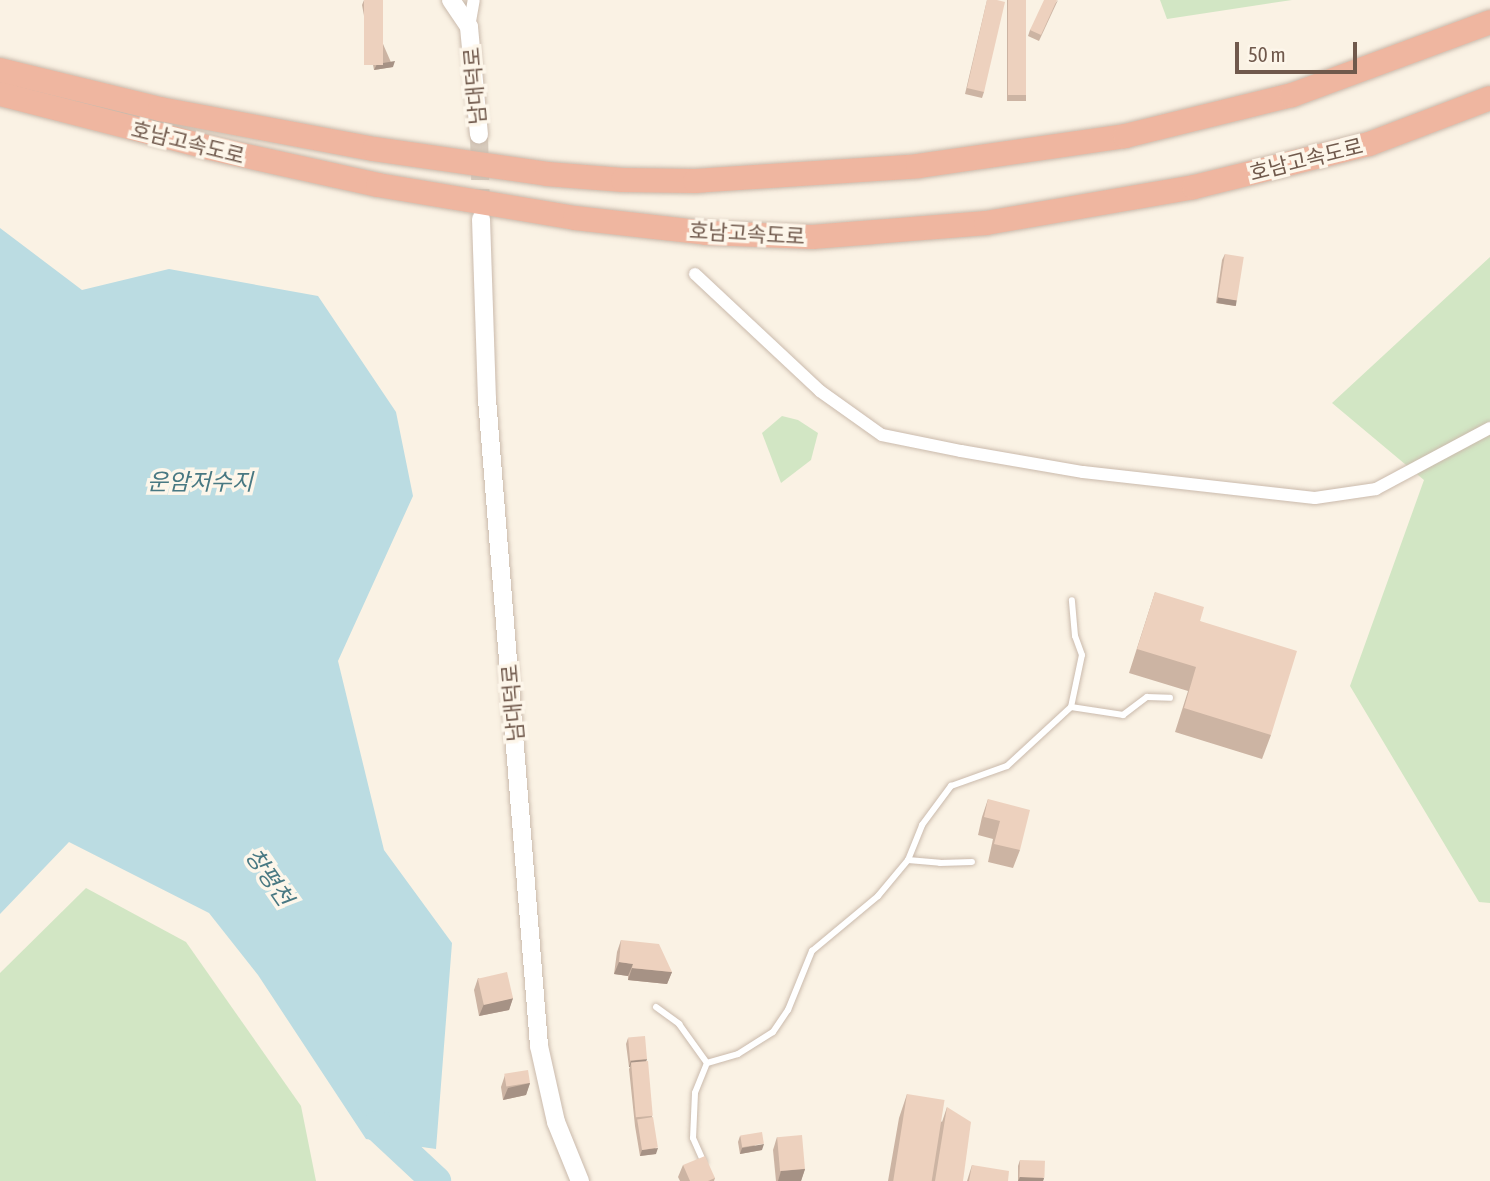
<!DOCTYPE html>
<html>
<head>
<meta charset="utf-8">
<style>
  body { margin:0 }
  #map { position:relative; width:1490px; height:1181px; overflow:hidden; background:#faf2e4; font-family:"Asap Condensed","Noto Sans KR",sans-serif }
  div>[style] { position:absolute }
  .green>* { inset:0; background:#d2e6c4 }
  .water>* { inset:0; background:#bbdce2 }
  .river>* { height:30px; margin:-15px; padding:0 15px; transform-origin:15px; border-radius:15px; background:#bbdce2 }
  .secondary-tunnel>* { height:18px; margin-top:-9px; transform-origin:0; background:repeating-linear-gradient(90deg,#d8ccbe 0 18px,transparent 0 27px) }
  .roads { filter:drop-shadow(0 0 2px #cabaac) drop-shadow(0 0 2px #cabaac) }
  .service>* { height:6px; margin:-3px; padding:0 3px; transform-origin:3px; border-radius:3px; background:#fff }
  .minor>* { height:12px; margin:-6px; padding:0 6px; transform-origin:6px; border-radius:6px; background:#fff }
  .secondary>* { height:18px; margin:-9px; padding:0 9px; transform-origin:9px; border-radius:9px; background:#fff }
  .motorway>* { height:24px; margin:-12px; padding:0 12px; transform-origin:12px; border-radius:12px; background:#efb6a0 }
  .wall>* { inset:0; background:#ccb4a3; transform-origin:0 0 }
  .shaded-wall>* { inset:0; background:#a69285; transform-origin:0 0 }
  .building>* { inset:0; background:#edd1be; transform-origin:0 0 }
  span { translate:-50% -50%; white-space:nowrap; text-align:center; line-height:1.15; -webkit-text-stroke:7px #fdf6ea; paint-order:stroke }
  .street-label { font-size:21px; color:#70594c }
  .water-label { font-size:23px; color:#487882; font-style:italic }
  .scale { position:absolute; left:1235px; top:42px; width:122px; height:32px; box-sizing:border-box; border:4px solid #70594c; border-top:0; padding-left:9px; font-size:21px; line-height:24px; white-space:nowrap; color:#70594c; -webkit-text-stroke:5px #fdf6ea; paint-order:stroke }
</style>
</head>
<body>
<div id="map">
  <div class="green">
    <i style="clip-path:polygon(1160px 0,1292px 0,1167px 19px)"></i>
    <i style="clip-path:polygon(1490px 257px,1490px 903px,1479px 902px,1350px 686px,1424px 480px,1332px 403px)"></i>
    <i style="clip-path:polygon(782px 416px,798px 420px,818px 433px,811px 460px,781px 483px,762px 433px)"></i>
    <i style="clip-path:polygon(86px 888px,186px 942px,301px 1106px,316px 1181px,0 1181px,0 973px)"></i>
  </div>
  <div class="water">
    <i style="clip-path:polygon(0 228px,82px 290px,169px 269px,318px 296px,396px 412px,413px 496px,338px 661px,384px 850px,452px 943px,436px 1149px,366px 1139px,258px 975px,209px 913px,69px 842px,0 914px)"></i>
  </div>
  <div class="river">
    <i style="left:373px;top:1113px;width:14px;rotate:73deg"></i>
    <i style="left:377px;top:1126px;width:81px;rotate:43deg"></i>
  </div>
  <div class="secondary-tunnel">
    <i style="left:479px;top:135px;width:77px;rotate:88.5deg"></i>
  </div>
  <div class="roads">
    <div class="service">
      <i style="left:1071px;top:707px;width:53px;rotate:-78.1deg"></i>
      <i style="left:1082px;top:655px;width:20px;rotate:-110deg"></i>
      <i style="left:1075px;top:636px;width:36px;rotate:-95deg"></i>
      <i style="left:908px;top:860px;width:38px;rotate:-68deg"></i>
      <i style="left:922px;top:825px;width:49px;rotate:-53.4deg"></i>
      <i style="left:951px;top:786px;width:59px;rotate:-19.7deg"></i>
      <i style="left:1007px;top:766px;width:87px;rotate:-42.7deg"></i>
      <i style="left:1071px;top:707px;width:53px;rotate:8.7deg"></i>
      <i style="left:1123px;top:715px;width:30px;rotate:-37deg"></i>
      <i style="left:1147px;top:697px;width:23px;rotate:2deg"></i>
      <i style="left:656px;top:1007px;width:29px;rotate:36deg"></i>
      <i style="left:679px;top:1024px;width:48px;rotate:54.3deg"></i>
      <i style="left:707px;top:1063px;width:32px;rotate:112deg"></i>
      <i style="left:695px;top:1093px;width:45px;rotate:92.5deg"></i>
      <i style="left:693px;top:1138px;width:27px;rotate:66deg"></i>
      <i style="left:707px;top:1063px;width:32px;rotate:-16deg"></i>
      <i style="left:738px;top:1054px;width:41px;rotate:-32.2deg"></i>
      <i style="left:773px;top:1032px;width:27px;rotate:-56deg"></i>
      <i style="left:788px;top:1010px;width:64px;rotate:-67.9deg"></i>
      <i style="left:812px;top:951px;width:86px;rotate:-39.8deg"></i>
      <i style="left:878px;top:896px;width:47px;rotate:-50.2deg"></i>
      <i style="left:908px;top:860px;width:32px;rotate:5deg"></i>
      <i style="left:940px;top:863px;width:32px;rotate:-2deg"></i>
    </div>
    <div class="minor">
      <i style="left:469px;top:27px;width:27px;rotate:-80deg"></i>
      <i style="left:695px;top:274px;width:171px;rotate:43.1deg"></i>
      <i style="left:820px;top:391px;width:76px;rotate:35.4deg"></i>
      <i style="left:882px;top:435px;width:81px;rotate:11.4deg"></i>
      <i style="left:961px;top:451px;width:124px;rotate:9.8deg"></i>
      <i style="left:1083px;top:472px;width:233px;rotate:6.4deg"></i>
      <i style="left:1315px;top:498px;width:62px;rotate:-8.4deg"></i>
      <i style="left:1376px;top:489px;width:129px;rotate:-28.2deg"></i>
    </div>
    <div class="secondary">
      <i style="left:451px;top:0;width:32px;rotate:56deg"></i>
      <i style="left:469px;top:27px;width:108px;rotate:84.7deg"></i>
      <i style="left:481px;top:219px;width:180px;rotate:88.1deg"></i>
      <i style="left:487px;top:399px;width:649px;rotate:85.4deg"></i>
      <i style="left:539px;top:1046px;width:78px;rotate:77.4deg"></i>
      <i style="left:556px;top:1122px;width:64px;rotate:67.9deg"></i>
    </div>
    <div class="motorway">
      <i style="left:0;top:70px;width:165px;rotate:13.7deg"></i>
      <i style="left:160px;top:109px;width:218px;rotate:10.6deg"></i>
      <i style="left:374px;top:149px;width:175px;rotate:8.2deg"></i>
      <i style="left:547px;top:174px;width:76px;rotate:4.5deg"></i>
      <i style="left:623px;top:180px;width:72px;rotate:0.8deg"></i>
      <i style="left:695px;top:181px;width:224px;rotate:-3.8deg"></i>
      <i style="left:918px;top:166px;width:209px;rotate:-8.2deg"></i>
      <i style="left:1125px;top:136px;width:172px;rotate:-13.8deg"></i>
      <i style="left:1292px;top:95px;width:211px;rotate:-20.2deg"></i>
      <i style="left:0;top:94px;width:217px;rotate:14.4deg"></i>
      <i style="left:210px;top:148px;width:172px;rotate:12.4deg"></i>
      <i style="left:378px;top:185px;width:200px;rotate:9.5deg"></i>
      <i style="left:575px;top:218px;width:132px;rotate:6.5deg"></i>
      <i style="left:706px;top:233px;width:106px;rotate:2.2deg"></i>
      <i style="left:812px;top:237px;width:175px;rotate:-4.6deg"></i>
      <i style="left:986px;top:223px;width:211px;rotate:-9.8deg"></i>
      <i style="left:1194px;top:187px;width:180px;rotate:-13.8deg"></i>
      <i style="left:1369px;top:144px;width:129px;rotate:-20.8deg"></i>
    </div>
  </div>
  <div class="wall">
    <i style="clip-path:polygon(364px 0,393px 67px,374px 70px,362px 5px)"></i>
    <i style="clip-path:polygon(987px 0,984px 92px,982px 98px,965px 94px)"></i>
    <i style="left:1007px;top:0;width:19px;height:101px"></i>
    <i style="clip-path:polygon(1058px 0,1039px 41px,1028px 36px,1030px 30px)"></i>
    <i style="clip-path:polygon(1225px 254px,1235px 306px,1216px 303px,1222px 260px)"></i>
    <i style="clip-path:polygon(1155px 592px,1200px 621px,1271px 735px,1262px 759px,1175px 732px,1188px 691px,1129px 673px)"></i>
    <i style="clip-path:polygon(988px 799px,1020px 850px,1013px 868px,988px 862px,993px 839px,978px 835px,982px 817px)"></i>
    <i style="clip-path:polygon(621px 940px,672px 972px,667px 984px,628px 980px,628px 976px,614px 974px,617px 952px)"></i>
    <i style="clip-path:polygon(478px 978px,513px 998px,509px 1010px,479px 1016px,474px 990px)"></i>
    <i style="clip-path:polygon(628px 1038px,646px 1061px,656px 1154px,640px 1156px,635px 1126px,629px 1069px,630px 1067px,629px 1067px,626px 1044px)"></i>
    <i style="clip-path:polygon(505px 1075px,530px 1083px,526px 1095px,503px 1100px,501px 1087px)"></i>
    <i style="clip-path:polygon(907px 1094px,942px 1122px,947px 1107px,963px 1181px,888px 1181px,899px 1118px)"></i>
    <i style="clip-path:polygon(740px 1136px,762px 1150px,740px 1154px,738px 1142px)"></i>
    <i style="clip-path:polygon(777px 1137px,805px 1169px,801px 1181px,776px 1181px,773px 1150px)"></i>
    <i style="clip-path:polygon(1020px 1160px,1044px 1178px,1043px 1181px,1018px 1181px,1018px 1166px)"></i>
    <i style="clip-path:polygon(683px 1165px,715px 1178px,714px 1181px,680px 1181px,678px 1177px)"></i>
    <i style="clip-path:polygon(972px 1165px,1008px 1181px,967px 1181px)"></i>
  </div>
  <div class="shaded-wall">
    <i style="clip-path:polygon(395px 61px,393px 67px,374px 70px,377px 64px)"></i>
    <i style="left:1218px;top:297px;width:19px;height:6px;rotate:9deg"></i>
    <i style="clip-path:polygon(619px 962px,633px 964px,628px 976px,614px 974px)"></i>
    <i style="clip-path:polygon(632px 968px,672px 972px,667px 984px,628px 980px)"></i>
    <i style="clip-path:polygon(513px 998px,509px 1010px,479px 1016px,484px 1004px)"></i>
    <i style="clip-path:polygon(647px 1059px,645px 1065px,631px 1063px,630px 1067px,629px 1067px,631px 1061px)"></i>
    <i style="clip-path:polygon(530px 1083px,526px 1095px,503px 1100px,508px 1088px)"></i>
    <i style="clip-path:polygon(764px 1144px,762px 1150px,740px 1154px,742px 1148px)"></i>
    <i style="clip-path:polygon(658px 1148px,656px 1154px,640px 1156px,642px 1150px)"></i>
    <i style="clip-path:polygon(805px 1169px,801px 1181px,778px 1181px,781px 1171px)"></i>
    <i style="clip-path:polygon(1020px 1177px,1044px 1178px,1043px 1181px,1018px 1181px)"></i>
  </div>
  <div class="building">
    <i style="left:364px;top:0;width:19px;height:65px"></i>
    <i style="clip-path:polygon(987px 0,997px 0,1005px 2px,984px 92px,967px 88px)"></i>
    <i style="left:1008px;top:0;width:18px;height:95px"></i>
    <i style="clip-path:polygon(1044px 0,1057px 0,1041px 35px,1030px 30px)"></i>
    <i style="left:1225px;top:254px;width:19px;height:44px;rotate:9deg"></i>
    <i style="clip-path:polygon(1155px 592px,1204px 607px,1200px 621px,1297px 651px,1271px 735px,1184px 708px,1196px 667px,1137px 649px)"></i>
    <i style="clip-path:polygon(988px 799px,1030px 810px,1020px 850px,994px 844px,1000px 821px,984px 817px)"></i>
    <i style="clip-path:polygon(621px 940px,659px 944px,672px 972px,632px 968px,633px 964px,619px 962px)"></i>
    <i style="left:507px;top:972px;width:27px;height:30px;rotate:77deg"></i>
    <i style="left:645px;top:1036px;width:23px;height:17px;rotate:85deg"></i>
    <i style="left:648px;top:1061px;width:55px;height:17px;rotate:85deg"></i>
    <i style="left:528px;top:1070px;width:13px;height:24px;rotate:81deg"></i>
    <i style="left:907px;top:1094px;width:38px;height:88px;rotate:9deg"></i>
    <i style="clip-path:polygon(947px 1107px,971px 1122px,963px 1181px,935px 1181px)"></i>
    <i style="left:653px;top:1117px;width:31px;height:16px;rotate:81deg"></i>
    <i style="left:762px;top:1132px;width:12px;height:22px;rotate:81deg"></i>
    <i style="left:802px;top:1135px;width:34px;height:25px;rotate:85deg"></i>
    <i style="clip-path:polygon(705px 1156px,715px 1178px,708px 1181px,690px 1181px,683px 1165px)"></i>
    <i style="left:1020px;top:1160px;width:25px;height:17px;rotate:2deg"></i>
    <i style="clip-path:polygon(972px 1165px,1009px 1171px,1008px 1181px,969px 1181px)"></i>
  </div>
  <div class="street-label">
    <span style="left:474px;top:86px;rotate:-95deg">남대덕로</span>
    <span style="left:188px;top:142px;rotate:14deg">호남고속도로</span>
    <span style="left:1306px;top:159px;rotate:-14deg">호남고속도로</span>
    <span style="left:747px;top:233px;rotate:3deg">호남고속도로</span>
    <span style="left:512px;top:703px;rotate:-95deg">남대덕로</span>
  </div>
  <div class="water-label">
    <span style="left:200px;top:482px">운암저수지</span>
    <span style="left:269px;top:877px;rotate:55deg">창평천</span>
  </div>
  <div class="scale">50 m</div>
</div>
</body>
</html>
